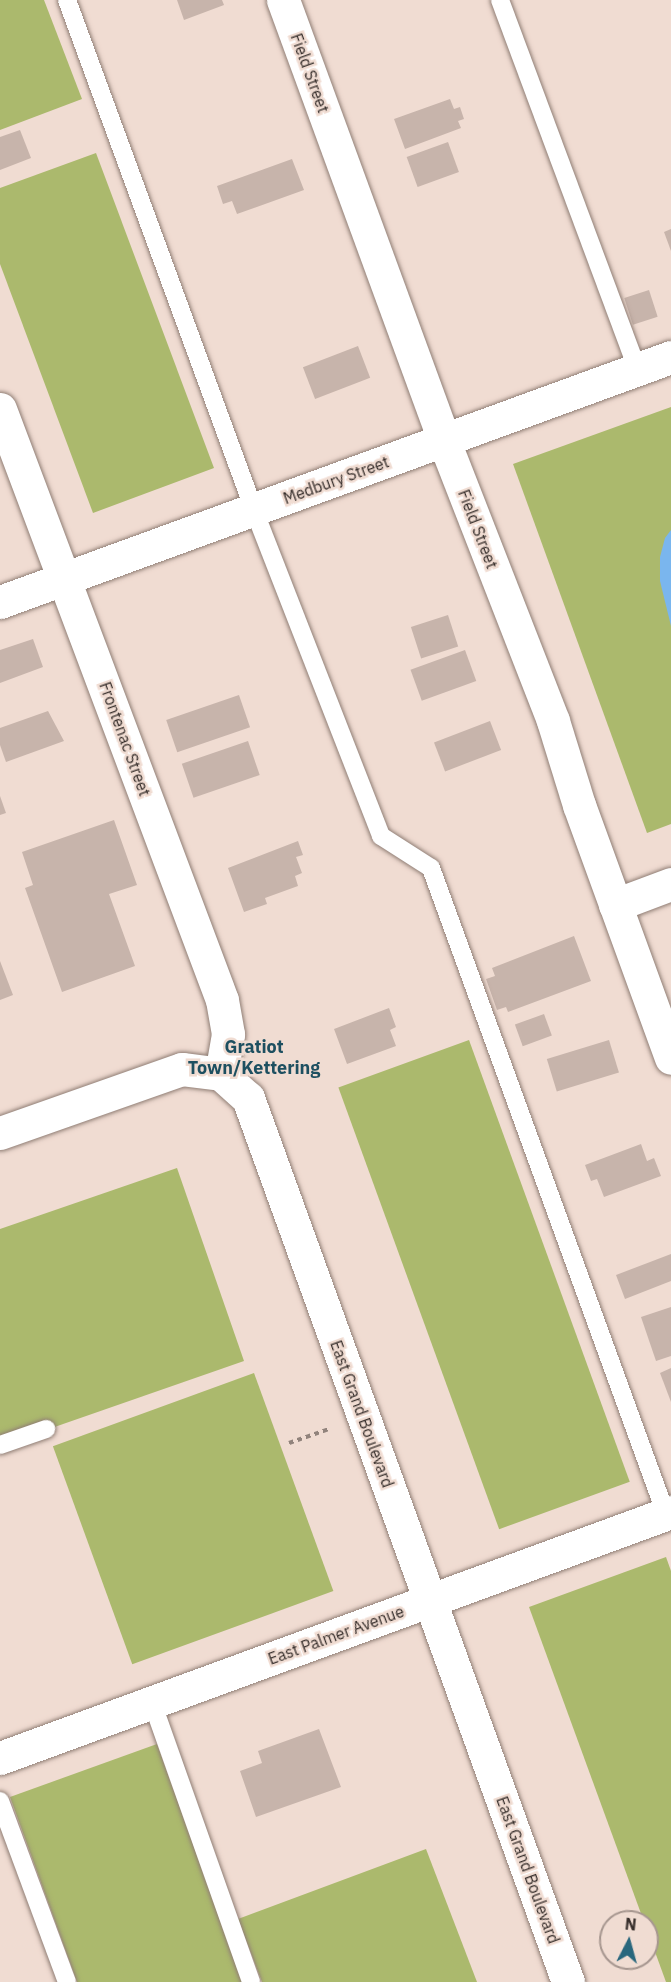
<!DOCTYPE html>
<html>
<head>
<meta charset="utf-8">
<style>
  body { margin:0 }
  #map { position:relative; width:671px; height:1982px; overflow:hidden; background:#f0dcd2; font-family:"IBM Plex Sans",sans-serif }
  div>[style] { position:absolute }
  .green>* { inset:0; background:#abb96d; transform-origin:0 0 }
  .water>* { inset:0; background:#7ab6ee }
  .building>* { inset:0; background:#c7b4ab; transform-origin:0 0 }
  .path>* { height:4px; margin-top:-2px; transform-origin:0; background:repeating-linear-gradient(90deg,#91837c 0 4.5px,transparent 0 9px) }
  .roads { filter:drop-shadow(0 0 2px #907e75) drop-shadow(0 0 2px #907e75) }
  .service>* { height:18px; margin:-9px; padding:0 9px; transform-origin:9px; border-radius:9px; background:#fff }
  .minor>* { height:33px; margin:-16.5px; padding:0 16.5px; transform-origin:16.5px; border-radius:16.5px; background:#fff }
  .tertiary>* { height:33px; margin:-16.5px; padding:0 16.5px; transform-origin:16.5px; border-radius:16.5px; background:#fff }
  .secondary>* { height:33px; margin:-16.5px; padding:0 16.5px; transform-origin:16.5px; border-radius:16.5px; background:#fff }
  span { translate:-50% -50%; white-space:nowrap; text-align:center; line-height:1.15; -webkit-text-stroke:5px #f0dcd2; paint-order:stroke }
  .street-label { font-size:16px; color:#362e2b }
  .neighbourhood-label { font-size:18px; color:#1d4f60; font-weight:700 }
  .north { position:absolute; left:599px; top:1910px; width:60px; height:60px; box-sizing:border-box; background:#f0dcd2; border:2px solid #a6968f; border-radius:50%; rotate:6deg; font-size:16px; font-weight:700; line-height:24px; text-align:center; color:#362e2b }
  .north::after { content:''; display:block; margin:auto; width:21px; height:27px; background:#29677d; clip-path:polygon(50% 0,100% 100%,50% 72%,0 100%) }
</style>
</head>
<body>
<div id="map">
  <div class="green">
    <i style="clip-path:polygon(0 0,44px 0,82px 99px,0 130px)"></i>
    <i style="clip-path:polygon(96px 153px,214px 468px,93px 513px,0 264px,0 188px)"></i>
    <i style="clip-path:polygon(671px 407px,671px 824px,647px 833px,513px 464px)"></i>
    <i style="left:469px;top:1040px;width:470px;height:139px;rotate:70deg"></i>
    <i style="clip-path:polygon(177px 1168px,244px 1361px,0 1446px,0 1229px)"></i>
    <i style="left:254px;top:1373px;width:232px;height:214px;rotate:70deg"></i>
    <i style="clip-path:polygon(666px 1557px,671px 1571px,671px 1982px,666px 1982px,529px 1607px)"></i>
    <i style="clip-path:polygon(157px 1744px,243px 1982px,77px 1982px,10px 1797px)"></i>
    <i style="clip-path:polygon(426px 1849px,477px 1982px,262px 1982px,238px 1919px)"></i>
  </div>
  <div class="water">
    <i style="clip-path:polygon(671px 530px,671px 626px,660px 581px,660px 557px,665px 538px)"></i>
  </div>
  <div class="building">
    <i style="clip-path:polygon(177px 0,222px 0,224px 5px,184px 20px)"></i>
    <i style="clip-path:polygon(450px 99px,454px 109px,460px 107px,464px 119px,458px 121px,461px 128px,405px 149px,394px 119px)"></i>
    <i style="clip-path:polygon(20px 130px,31px 158px,0 170px,0 137px)"></i>
    <i style="left:448px;top:142px;width:32px;height:44px;rotate:70deg"></i>
    <i style="clip-path:polygon(292px 159px,304px 190px,237px 214px,232px 201px,223px 204px,217px 186px)"></i>
    <i style="clip-path:polygon(671px 229px,671px 251px,664px 232px)"></i>
    <i style="left:649px;top:290px;width:28px;height:26px;rotate:72deg"></i>
    <i style="left:358px;top:346px;width:34px;height:59px;rotate:69deg"></i>
    <i style="left:448px;top:615px;width:33px;height:39px;rotate:72deg"></i>
    <i style="clip-path:polygon(33px 639px,43px 667px,0 683px,0 650px)"></i>
    <i style="left:465px;top:650px;width:33px;height:58px;rotate:70deg"></i>
    <i style="left:239px;top:695px;width:34px;height:77px;rotate:71deg"></i>
    <i style="clip-path:polygon(48px 711px,64px 741px,6px 762px,0 745px,0 728px)"></i>
    <i style="left:490px;top:721px;width:31px;height:60px;rotate:69deg"></i>
    <i style="left:248px;top:741px;width:36px;height:70px;rotate:71deg"></i>
    <i style="clip-path:polygon(0 796px,6px 813px,0 815px)"></i>
    <i style="clip-path:polygon(114px 820px,137px 885px,109px 894px,135px 966px,62px 992px,25px 888px,33px 885px,22px 852px)"></i>
    <i style="clip-path:polygon(298px 841px,303px 855px,296px 857px,302px 873px,295px 876px,298px 886px,265px 898px,267px 904px,244px 912px,228px 868px)"></i>
    <i style="clip-path:polygon(574px 936px,591px 981px,508px 1012px,506px 1007px,497px 1010px,486px 979px,495px 976px,492px 968px)"></i>
    <i style="clip-path:polygon(0 961px,13px 995px,0 1000px)"></i>
    <i style="clip-path:polygon(389px 1008px,396px 1027px,390px 1030px,396px 1046px,347px 1064px,334px 1029px)"></i>
    <i style="left:544px;top:1014px;width:23px;height:31px;rotate:70deg"></i>
    <i style="left:609px;top:1040px;width:34px;height:65px;rotate:73deg"></i>
    <i style="clip-path:polygon(641px 1144px,647px 1161px,654px 1158px,661px 1176px,604px 1197px,597px 1179px,591px 1181px,585px 1165px)"></i>
    <i style="clip-path:polygon(671px 1254px,671px 1281px,625px 1299px,616px 1275px)"></i>
    <i style="clip-path:polygon(671px 1307px,671px 1356px,656px 1361px,641px 1317px)"></i>
    <i style="clip-path:polygon(671px 1368px,671px 1402px,660px 1373px)"></i>
    <i style="clip-path:polygon(319px 1729px,341px 1787px,256px 1817px,240px 1771px,262px 1763px,258px 1751px)"></i>
  </div>
  <div class="path">
    <i style="left:289px;top:1443px;width:42px;rotate:-19.3deg"></i>
  </div>
  <div class="roads">
    <div class="service">
      <i style="left:67px;top:0;width:543px;rotate:69.86deg"></i>
      <i style="left:254px;top:510px;width:350px;rotate:68.7deg"></i>
      <i style="left:381px;top:836px;width:59px;rotate:32.6deg"></i>
      <i style="left:431px;top:868px;width:694px;rotate:70.02deg"></i>
      <i style="left:500px;top:0;width:394px;rotate:69.6deg"></i>
      <i style="left:0;top:1445px;width:49px;rotate:-19.2deg"></i>
      <i style="left:152px;top:1702px;width:297px;rotate:70.5deg"></i>
      <i style="left:0;top:1801px;width:193px;rotate:69.7deg"></i>
    </div>
    <div class="minor">
      <i style="left:283px;top:0;width:469px;rotate:69.9deg"></i>
      <i style="left:444px;top:441px;width:300px;rotate:68.7deg"></i>
      <i style="left:553px;top:721px;width:88px;rotate:72.8deg"></i>
      <i style="left:579px;top:805px;width:269px;rotate:70deg"></i>
      <i style="left:0;top:602px;width:714px;rotate:-20.06deg"></i>
      <i style="left:615px;top:905px;width:60px;rotate:-20.6deg"></i>
      <i style="left:0;top:1758px;width:715px;rotate:-20.13deg"></i>
    </div>
    <div class="tertiary">
      <i style="left:0;top:409px;width:631px;rotate:69.41deg"></i>
      <i style="left:222px;top:1000px;width:35px;rotate:80deg"></i>
      <i style="left:228px;top:1034px;width:41px;rotate:99.9deg"></i>
    </div>
    <div class="secondary">
      <i style="left:0;top:1133px;width:193px;rotate:-19.4deg"></i>
      <i style="left:182px;top:1069px;width:39px;rotate:7deg"></i>
      <i style="left:221px;top:1074px;width:36px;rotate:42deg"></i>
      <i style="left:248px;top:1098px;width:940px;rotate:70.1deg"></i>
    </div>
  </div>
  <div class="street-label">
    <span style="left:310px;top:73px;rotate:70deg">Field Street</span>
    <span style="left:336px;top:480px;rotate:-20deg">Medbury Street</span>
    <span style="left:478px;top:529px;rotate:69deg">Field Street</span>
    <span style="left:125px;top:739px;rotate:70deg">Frontenac Street</span>
    <span style="left:362px;top:1414px;rotate:70deg">East Grand Boulevard</span>
    <span style="left:336px;top:1635px;rotate:-20deg">East Palmer Avenue</span>
    <span style="left:528px;top:1870px;rotate:70deg">East Grand Boulevard</span>
  </div>
  <div class="neighbourhood-label">
    <span style="left:254px;top:1058px">Gratiot<br>Town/Kettering</span>
  </div>
  <div class="north">N</div>
</div>
</body>
</html>
